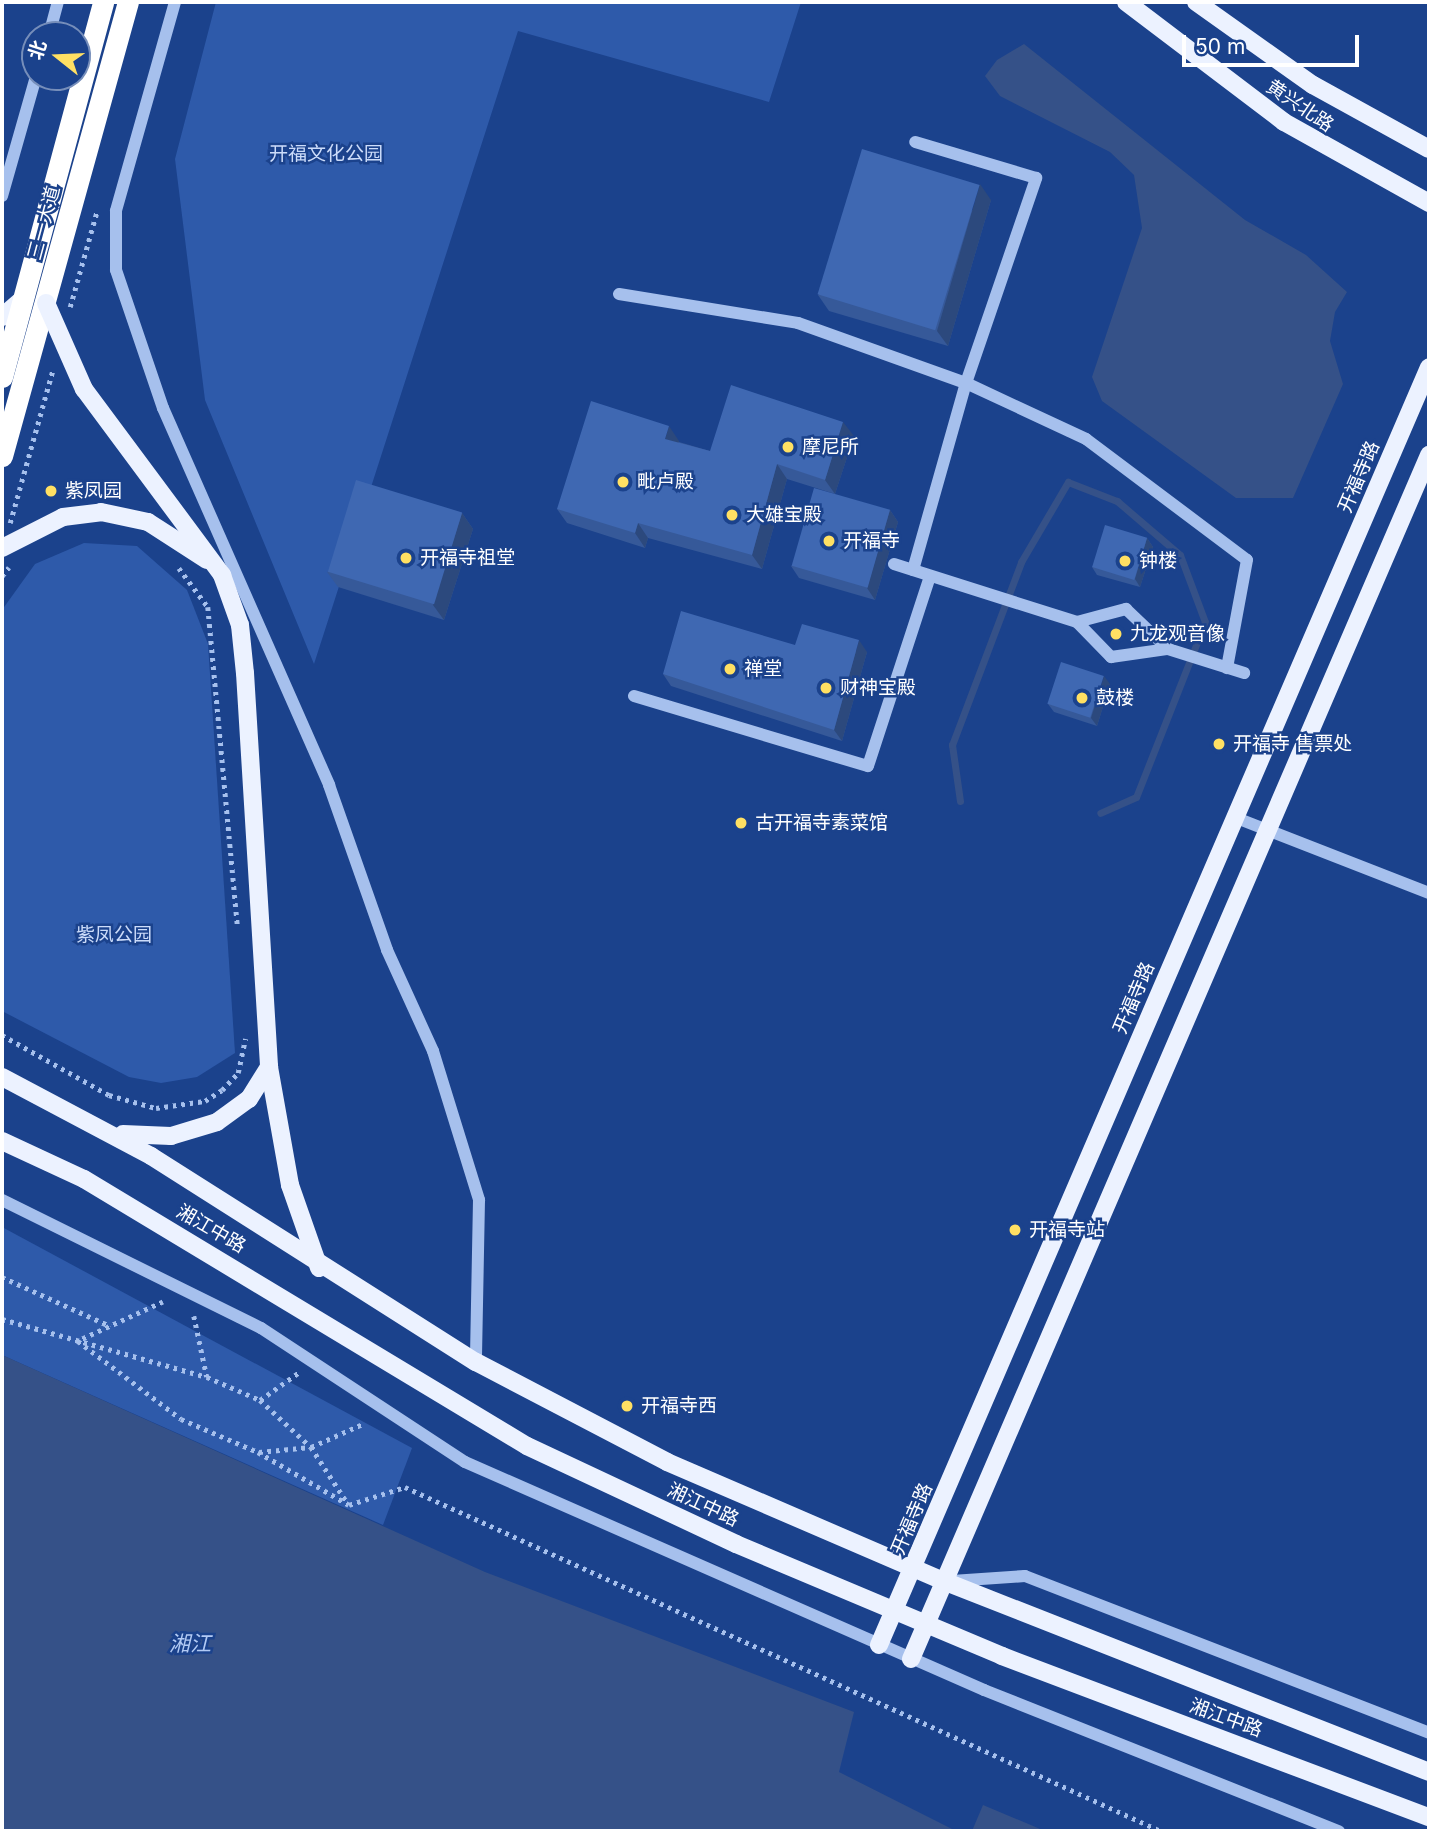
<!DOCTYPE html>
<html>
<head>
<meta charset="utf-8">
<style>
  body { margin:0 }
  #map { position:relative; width:1431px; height:1833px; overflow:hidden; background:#1b428c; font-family:Inter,"Noto Sans SC",sans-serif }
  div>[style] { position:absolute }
  .green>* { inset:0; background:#2e5aaa }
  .water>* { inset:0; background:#355188 }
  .stream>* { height:7px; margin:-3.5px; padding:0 3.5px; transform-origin:3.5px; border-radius:3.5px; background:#355188 }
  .path>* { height:4.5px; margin-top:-2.25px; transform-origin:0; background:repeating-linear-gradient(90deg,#a6c0ed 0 3.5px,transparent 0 8.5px) }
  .minor>* { height:12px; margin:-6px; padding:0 6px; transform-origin:6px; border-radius:6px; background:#a6c0ed }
  .major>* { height:18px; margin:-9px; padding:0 9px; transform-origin:9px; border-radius:9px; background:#ecf2ff }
  .highway>* { height:21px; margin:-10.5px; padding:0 10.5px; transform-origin:10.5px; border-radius:10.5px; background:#fff }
  .major-bridge>* { height:18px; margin:-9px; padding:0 9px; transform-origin:9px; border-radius:9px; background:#ecf2ff }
  .wall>* { inset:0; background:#365999 }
  .shaded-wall>* { inset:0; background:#2c497d }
  .building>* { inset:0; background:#3f68b2; transform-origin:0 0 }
  .dots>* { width:19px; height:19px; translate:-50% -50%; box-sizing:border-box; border:4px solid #1b428c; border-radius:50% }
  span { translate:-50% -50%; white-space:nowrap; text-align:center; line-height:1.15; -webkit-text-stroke:5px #1b428c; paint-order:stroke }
  .street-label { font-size:19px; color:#fff }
  .park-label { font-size:19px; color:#ccdcfa }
  .poi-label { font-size:19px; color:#fff }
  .left { translate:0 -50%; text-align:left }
  .water-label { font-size:21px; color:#b2caf4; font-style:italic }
  .frame { position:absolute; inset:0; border:4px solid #fff; pointer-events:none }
  .north { position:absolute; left:21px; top:21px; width:70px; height:70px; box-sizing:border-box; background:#1b428c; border:2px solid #768eba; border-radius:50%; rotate:288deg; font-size:19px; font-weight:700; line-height:28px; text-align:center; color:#fff }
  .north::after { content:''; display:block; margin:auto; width:24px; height:32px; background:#ffe063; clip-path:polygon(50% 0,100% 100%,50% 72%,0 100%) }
  .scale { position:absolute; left:1182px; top:35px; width:177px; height:32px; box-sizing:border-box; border:4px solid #fff; border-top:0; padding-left:9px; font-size:21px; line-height:24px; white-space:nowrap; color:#fff; -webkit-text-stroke:5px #1b428c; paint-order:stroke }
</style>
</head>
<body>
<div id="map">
  <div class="green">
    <i style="clip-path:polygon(216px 2px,801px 2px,769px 102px,518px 31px,314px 664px,205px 400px,175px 159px)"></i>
    <i style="clip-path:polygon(84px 543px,137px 546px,187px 590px,208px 644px,235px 1053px,197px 1077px,161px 1083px,129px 1077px,2px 1011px,2px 610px,35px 564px)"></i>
    <i style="clip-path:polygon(2px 1227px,412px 1448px,383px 1525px,2px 1355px)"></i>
  </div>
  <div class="water">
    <i style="clip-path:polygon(1024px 44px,1245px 220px,1306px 255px,1347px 292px,1335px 312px,1330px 341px,1343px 384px,1293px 498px,1236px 498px,1102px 401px,1092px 377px,1142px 228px,1134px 175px,1110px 152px,1000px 96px,985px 76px,997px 60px)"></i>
    <i style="clip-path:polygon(2px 1355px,485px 1572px,854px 1712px,839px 1772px,956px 1831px,2px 1831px)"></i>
    <i style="clip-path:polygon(983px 1805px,1045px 1831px,972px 1831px)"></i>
  </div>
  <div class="stream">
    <i style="left:960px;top:801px;width:57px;rotate:-98.1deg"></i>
    <i style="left:952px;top:745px;width:196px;rotate:-69.3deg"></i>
    <i style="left:1021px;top:562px;width:93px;rotate:-59.6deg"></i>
    <i style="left:1068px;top:482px;width:53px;rotate:21.2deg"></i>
    <i style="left:1117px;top:501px;width:83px;rotate:40.6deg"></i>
    <i style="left:1180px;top:555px;width:72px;rotate:69.5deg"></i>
    <i style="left:1205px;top:622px;width:188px;rotate:111.5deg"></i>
    <i style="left:1136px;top:797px;width:39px;rotate:156deg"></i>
  </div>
  <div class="path">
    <i style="left:70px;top:307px;width:100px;rotate:-74.3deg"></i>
    <i style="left:10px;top:523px;width:160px;rotate:-74.4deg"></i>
    <i style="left:179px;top:568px;width:49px;rotate:53.4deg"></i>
    <i style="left:208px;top:607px;width:323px;rotate:84.7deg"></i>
    <i style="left:2px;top:576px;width:11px;rotate:-52deg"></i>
    <i style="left:2px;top:1035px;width:123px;rotate:29.3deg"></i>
    <i style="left:109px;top:1095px;width:49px;rotate:15.5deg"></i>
    <i style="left:156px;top:1108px;width:49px;rotate:-8.1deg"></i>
    <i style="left:205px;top:1101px;width:20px;rotate:-33deg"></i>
    <i style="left:222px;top:1090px;width:23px;rotate:-47deg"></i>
    <i style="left:238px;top:1073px;width:35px;rotate:-78deg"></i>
    <i style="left:2px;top:1277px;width:119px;rotate:24.4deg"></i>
    <i style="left:163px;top:1302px;width:94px;rotate:155.4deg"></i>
    <i style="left:78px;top:1341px;width:129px;rotate:37.1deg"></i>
    <i style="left:181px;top:1419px;width:84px;rotate:23.2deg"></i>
    <i style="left:258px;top:1452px;width:105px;rotate:30.2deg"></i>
    <i style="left:349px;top:1505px;width:59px;rotate:-17.8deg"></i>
    <i style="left:405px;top:1487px;width:831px;rotate:24.47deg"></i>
    <i style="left:194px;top:1316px;width:62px;rotate:78deg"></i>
    <i style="left:207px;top:1377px;width:58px;rotate:23.5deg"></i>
    <i style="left:260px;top:1400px;width:47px;rotate:-35.4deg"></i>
    <i style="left:2px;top:1319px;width:213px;rotate:15.8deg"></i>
    <i style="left:260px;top:1400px;width:69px;rotate:42.7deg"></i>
    <i style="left:311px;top:1447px;width:68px;rotate:57deg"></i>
    <i style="left:259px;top:1452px;width:52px;rotate:-5.5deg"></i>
    <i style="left:311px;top:1447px;width:59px;rotate:-24deg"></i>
  </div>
  <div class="minor">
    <i style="left:175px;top:2px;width:217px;rotate:105.8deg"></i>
    <i style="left:116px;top:211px;width:59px;rotate:90deg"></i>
    <i style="left:116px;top:270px;width:146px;rotate:71.2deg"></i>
    <i style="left:163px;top:408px;width:412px;rotate:66.2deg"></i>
    <i style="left:329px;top:785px;width:175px;rotate:70.6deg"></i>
    <i style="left:387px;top:950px;width:111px;rotate:65.5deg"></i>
    <i style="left:433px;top:1051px;width:156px;rotate:72.8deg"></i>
    <i style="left:479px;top:1200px;width:162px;rotate:91.1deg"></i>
    <i style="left:49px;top:35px;width:34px;rotate:-75deg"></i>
    <i style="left:2px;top:196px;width:124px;rotate:-74.1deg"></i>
    <i style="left:619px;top:294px;width:181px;rotate:9.2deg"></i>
    <i style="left:798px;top:323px;width:178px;rotate:19.7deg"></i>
    <i style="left:966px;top:383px;width:132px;rotate:25deg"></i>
    <i style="left:1086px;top:439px;width:201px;rotate:36.9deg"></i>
    <i style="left:1247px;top:560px;width:110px;rotate:100.5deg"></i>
    <i style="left:894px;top:564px;width:192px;rotate:17.6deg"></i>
    <i style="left:1077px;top:622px;width:49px;rotate:45.8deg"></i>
    <i style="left:1111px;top:657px;width:58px;rotate:-8deg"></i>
    <i style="left:913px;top:570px;width:194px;rotate:-74.2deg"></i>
    <i style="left:966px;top:383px;width:217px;rotate:-71.1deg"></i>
    <i style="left:1036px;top:178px;width:126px;rotate:-163.4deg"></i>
    <i style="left:1077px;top:622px;width:51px;rotate:-14.9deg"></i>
    <i style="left:1126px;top:609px;width:58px;rotate:43.6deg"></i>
    <i style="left:1168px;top:649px;width:80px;rotate:17.5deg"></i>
    <i style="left:634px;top:696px;width:244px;rotate:16.7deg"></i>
    <i style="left:868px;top:766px;width:200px;rotate:-71.9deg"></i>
    <i style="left:1234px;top:817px;width:209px;rotate:21.3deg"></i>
    <i style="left:2px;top:1200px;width:289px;rotate:26.3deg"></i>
    <i style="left:261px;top:1328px;width:244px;rotate:33.3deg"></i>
    <i style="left:465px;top:1462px;width:567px;rotate:23.72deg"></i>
    <i style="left:984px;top:1690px;width:382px;rotate:21.7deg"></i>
    <i style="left:952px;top:1581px;width:73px;rotate:-3.9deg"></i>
    <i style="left:1025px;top:1576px;width:433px;rotate:21.2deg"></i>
  </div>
  <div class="major">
    <i style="left:1126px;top:2px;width:198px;rotate:37.2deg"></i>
    <i style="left:1284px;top:122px;width:166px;rotate:29.2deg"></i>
    <i style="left:1196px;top:2px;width:143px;rotate:35.4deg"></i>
    <i style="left:1313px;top:85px;width:132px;rotate:28.9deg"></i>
    <i style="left:2px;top:317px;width:29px;rotate:-41deg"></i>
    <i style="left:222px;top:575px;width:53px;rotate:70.2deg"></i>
    <i style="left:240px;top:625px;width:48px;rotate:84.1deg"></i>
    <i style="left:245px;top:673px;width:395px;rotate:86.5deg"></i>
    <i style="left:269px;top:1067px;width:120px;rotate:79.9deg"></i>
    <i style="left:290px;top:1185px;width:88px;rotate:70.7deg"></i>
    <i style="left:2px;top:1077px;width:169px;rotate:27.9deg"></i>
    <i style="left:151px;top:1156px;width:385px;rotate:32.4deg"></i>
    <i style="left:476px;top:1362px;width:216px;rotate:27.6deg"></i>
    <i style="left:667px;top:1462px;width:304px;rotate:23.3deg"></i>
    <i style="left:946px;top:1582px;width:519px;rotate:21.47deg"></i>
    <i style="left:123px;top:1134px;width:48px;rotate:2.4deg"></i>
    <i style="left:171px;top:1136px;width:48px;rotate:-16.9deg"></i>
    <i style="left:217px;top:1122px;width:39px;rotate:-36deg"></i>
    <i style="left:249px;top:1099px;width:38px;rotate:-58deg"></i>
    <i style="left:2px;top:1141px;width:90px;rotate:24.9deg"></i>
    <i style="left:84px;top:1179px;width:517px;rotate:31.08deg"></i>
    <i style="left:527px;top:1446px;width:231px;rotate:25.1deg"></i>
    <i style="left:736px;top:1544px;width:289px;rotate:22.8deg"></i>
    <i style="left:1002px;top:1656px;width:456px;rotate:20.7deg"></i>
    <i style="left:879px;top:1645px;width:1391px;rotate:-66.71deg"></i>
    <i style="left:911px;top:1659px;width:1311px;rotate:-66.72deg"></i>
  </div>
  <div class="highway">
    <i style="left:2px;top:377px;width:388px;rotate:-74.9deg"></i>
    <i style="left:2px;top:456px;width:471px;rotate:-74.5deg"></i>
  </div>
  <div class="major-bridge">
    <i style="left:46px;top:303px;width:94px;rotate:66.2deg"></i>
    <i style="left:84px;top:389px;width:232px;rotate:53.4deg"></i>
    <i style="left:2px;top:548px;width:68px;rotate:-26.9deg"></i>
    <i style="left:63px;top:517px;width:38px;rotate:-7deg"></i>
    <i style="left:101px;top:512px;width:48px;rotate:12deg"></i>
    <i style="left:148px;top:522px;width:70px;rotate:32.8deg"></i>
  </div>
  <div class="wall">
    <i style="clip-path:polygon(991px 200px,948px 346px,829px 311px,818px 295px)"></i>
    <i style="clip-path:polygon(854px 436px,835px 494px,787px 479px,762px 569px,648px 538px,645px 548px,567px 523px,557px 509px,679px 441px,679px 442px,710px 451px)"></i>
    <i style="clip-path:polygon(890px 510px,898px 522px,875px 600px,799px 578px,791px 566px)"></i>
    <i style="clip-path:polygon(462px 513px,473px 529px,444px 620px,338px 587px,327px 572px)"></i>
    <i style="clip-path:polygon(1147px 538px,1153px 547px,1140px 587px,1097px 575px,1092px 567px)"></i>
    <i style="clip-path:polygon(795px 645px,867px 652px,842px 741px,671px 686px,663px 674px)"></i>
    <i style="clip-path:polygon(1110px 684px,1097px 726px,1054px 712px,1048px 704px)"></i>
  </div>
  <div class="shaded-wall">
    <i style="clip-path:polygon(980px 184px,991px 200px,948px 346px,937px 331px)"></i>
    <i style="clip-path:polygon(843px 422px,854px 436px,835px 494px,825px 480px)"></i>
    <i style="clip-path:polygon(669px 426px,679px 441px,675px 453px,665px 439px)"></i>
    <i style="clip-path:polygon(777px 464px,787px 479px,762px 569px,752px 555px)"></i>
    <i style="clip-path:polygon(890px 510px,898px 522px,875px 600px,867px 588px)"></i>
    <i style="clip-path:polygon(462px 513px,473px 529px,444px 620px,433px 605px)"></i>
    <i style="clip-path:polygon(638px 523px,648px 538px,645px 548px,635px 533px)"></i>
    <i style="clip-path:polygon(1147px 538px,1153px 547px,1140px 587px,1135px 579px)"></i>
    <i style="clip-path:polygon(859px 640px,867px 652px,842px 741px,834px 730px)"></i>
    <i style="clip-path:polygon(1104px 676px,1110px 684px,1097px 726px,1091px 718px)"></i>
  </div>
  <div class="building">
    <i style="left:862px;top:149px;width:123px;height:152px;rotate:17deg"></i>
    <i style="clip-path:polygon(731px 385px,843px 422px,825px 480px,777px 464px,752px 555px,638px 523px,635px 533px,557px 509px,591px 401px,669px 426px,665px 439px,710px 451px)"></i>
    <i style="left:356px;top:480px;width:111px;height:96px;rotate:17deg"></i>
    <i style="left:814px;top:488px;width:79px;height:81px;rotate:16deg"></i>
    <i style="left:1105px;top:525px;width:44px;height:44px;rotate:17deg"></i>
    <i style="clip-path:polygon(681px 611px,795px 645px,802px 624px,859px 640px,834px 730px,663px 674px)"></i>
    <i style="left:1061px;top:662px;width:45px;height:44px;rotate:18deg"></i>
  </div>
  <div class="dots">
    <i style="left:788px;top:447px;background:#ffe063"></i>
    <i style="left:623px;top:482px;background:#ffe063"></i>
    <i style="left:51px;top:491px;background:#ffe063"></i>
    <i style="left:732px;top:515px;background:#ffe063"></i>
    <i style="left:829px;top:541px;background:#ffe063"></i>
    <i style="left:406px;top:558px;background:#ffe063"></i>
    <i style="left:1125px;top:561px;background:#ffe063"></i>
    <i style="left:1116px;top:634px;background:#ffe063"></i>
    <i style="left:730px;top:669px;background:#ffe063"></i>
    <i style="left:826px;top:688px;background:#ffe063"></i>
    <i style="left:1082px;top:698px;background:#ffe063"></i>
    <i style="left:1219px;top:744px;background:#ffe063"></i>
    <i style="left:741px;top:823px;background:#ffe063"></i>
    <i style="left:1015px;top:1230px;background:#ffe063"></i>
    <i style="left:627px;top:1406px;background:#ffe063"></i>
  </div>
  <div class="street-label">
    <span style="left:1300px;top:106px;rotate:34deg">黄兴北路</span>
    <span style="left:44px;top:223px;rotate:-75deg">三一大道</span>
    <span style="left:1359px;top:477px;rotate:-67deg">开福寺路</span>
    <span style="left:1134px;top:998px;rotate:-67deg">开福寺路</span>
    <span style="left:211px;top:1229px;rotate:30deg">湘江中路</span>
    <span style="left:703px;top:1505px;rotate:25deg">湘江中路</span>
    <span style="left:912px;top:1519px;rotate:-67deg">开福寺路</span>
    <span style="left:1226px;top:1718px;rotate:20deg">湘江中路</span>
  </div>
  <div class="park-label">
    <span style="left:326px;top:154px">开福文化公园</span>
    <span style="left:114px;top:935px">紫凤公园</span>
  </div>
  <div class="poi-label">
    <span class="left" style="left:802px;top:447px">摩尼所</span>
    <span class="left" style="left:637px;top:482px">毗卢殿</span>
    <span class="left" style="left:65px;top:491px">紫凤园</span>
    <span class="left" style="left:746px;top:515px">大雄宝殿</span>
    <span class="left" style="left:843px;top:541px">开福寺</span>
    <span class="left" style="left:420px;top:558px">开福寺祖堂</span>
    <span class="left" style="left:1139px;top:561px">钟楼</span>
    <span class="left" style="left:1130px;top:634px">九龙观音像</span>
    <span class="left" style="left:744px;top:669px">禅堂</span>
    <span class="left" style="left:840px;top:688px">财神宝殿</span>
    <span class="left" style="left:1096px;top:698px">鼓楼</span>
    <span class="left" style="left:1233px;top:744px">开福寺 售票处</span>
    <span class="left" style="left:755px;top:823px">古开福寺素菜馆</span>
    <span class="left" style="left:1029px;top:1230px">开福寺站</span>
    <span class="left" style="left:641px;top:1406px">开福寺西</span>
  </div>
  <div class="water-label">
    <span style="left:190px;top:1644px">湘江</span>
  </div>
  <div class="frame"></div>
  <div class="north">北</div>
  <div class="scale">50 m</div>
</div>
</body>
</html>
